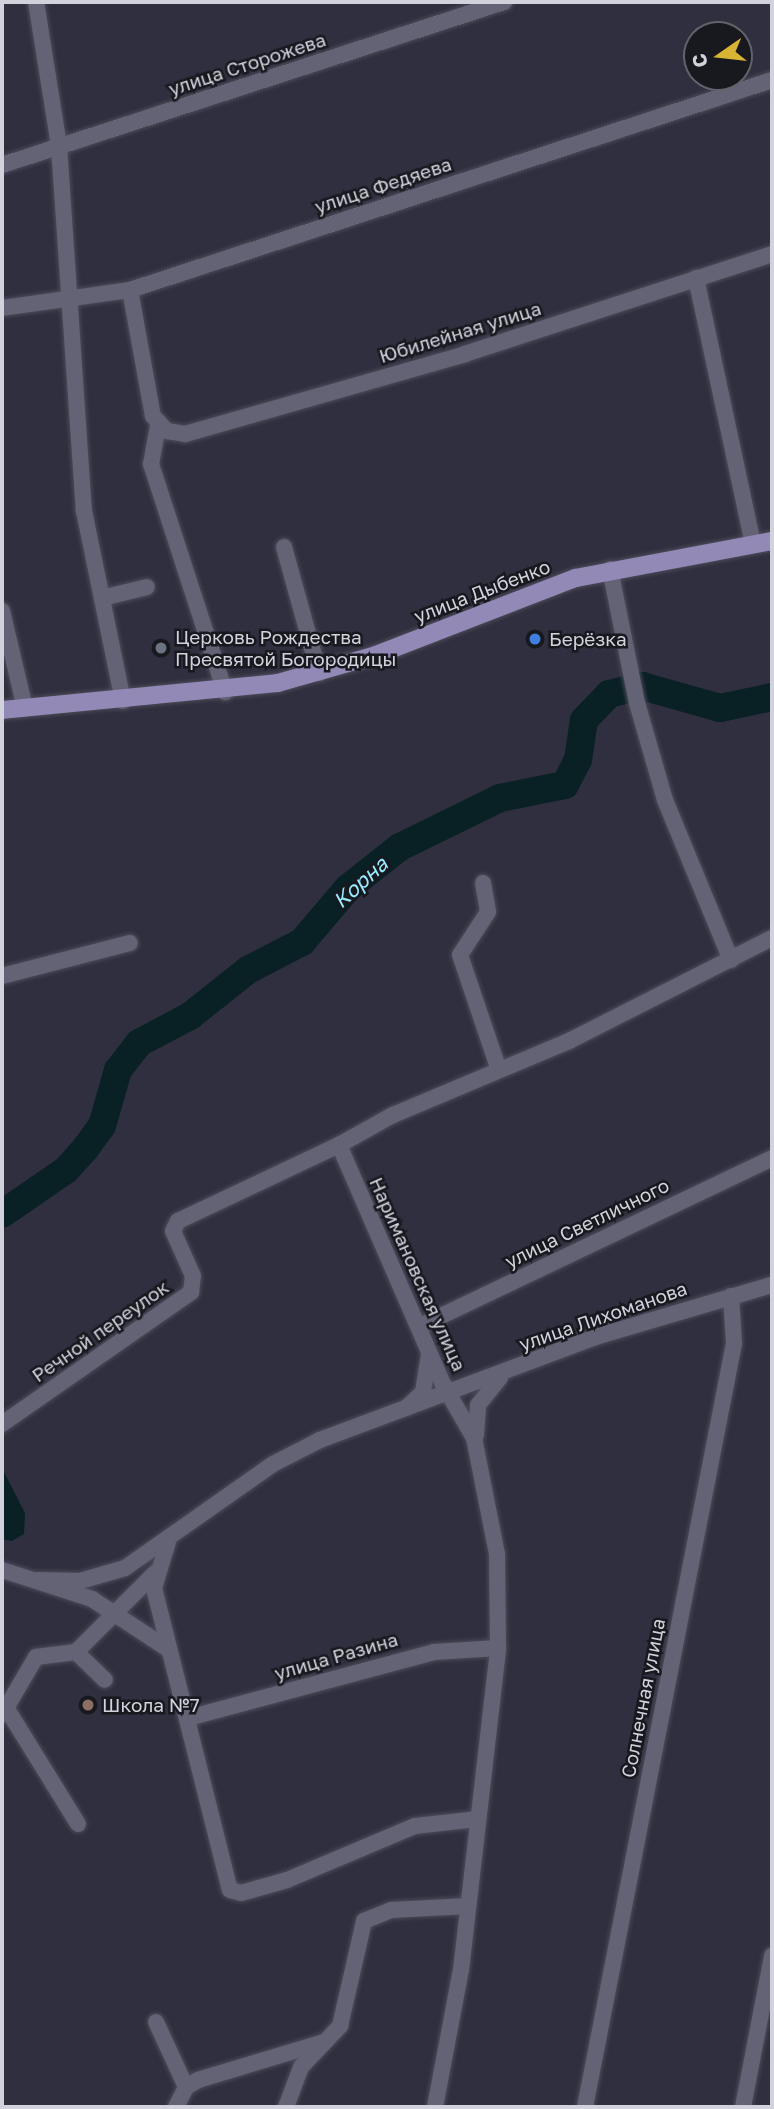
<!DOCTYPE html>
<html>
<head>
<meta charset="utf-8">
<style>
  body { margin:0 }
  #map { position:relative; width:774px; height:2109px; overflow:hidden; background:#2f2f3f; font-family:"Golos Text",sans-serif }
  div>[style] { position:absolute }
  .water>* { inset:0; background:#092025 }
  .river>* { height:28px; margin:-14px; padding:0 14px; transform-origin:14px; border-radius:14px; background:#092025 }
  .roads { filter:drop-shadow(0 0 2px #4b4b59) drop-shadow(0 0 2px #4b4b59) }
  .minor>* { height:16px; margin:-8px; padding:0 8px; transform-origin:8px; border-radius:8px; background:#646376 }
  .major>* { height:18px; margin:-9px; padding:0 9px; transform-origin:9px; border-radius:9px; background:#9389b7 }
  .dots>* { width:19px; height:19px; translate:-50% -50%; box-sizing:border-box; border:4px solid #18181f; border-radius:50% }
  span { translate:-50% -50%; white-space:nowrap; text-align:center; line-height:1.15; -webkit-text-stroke:5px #18181f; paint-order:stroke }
  .street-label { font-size:19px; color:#d2d2dd }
  .poi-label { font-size:19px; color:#d2d2dd }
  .left { translate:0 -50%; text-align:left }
  .water-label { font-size:21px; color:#99ecff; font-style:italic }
  .frame { position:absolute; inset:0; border:4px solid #d2d2dd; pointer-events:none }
  .north { position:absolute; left:683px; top:21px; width:70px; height:70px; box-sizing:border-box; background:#18181f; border:2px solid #62626b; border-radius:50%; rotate:256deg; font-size:19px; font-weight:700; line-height:28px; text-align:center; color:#d2d2dd }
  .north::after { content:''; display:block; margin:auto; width:24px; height:32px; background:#d7b434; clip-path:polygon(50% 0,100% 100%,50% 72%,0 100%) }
</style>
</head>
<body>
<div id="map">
  <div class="water">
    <i style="clip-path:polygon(2px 1468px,25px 1513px,24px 1534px,12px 1541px,2px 1539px)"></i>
  </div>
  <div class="river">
    <i style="left:2px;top:1214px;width:78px;rotate:-34.5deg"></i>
    <i style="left:66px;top:1170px;width:28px;rotate:-48deg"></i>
    <i style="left:85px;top:1149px;width:29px;rotate:-54deg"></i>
    <i style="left:102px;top:1126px;width:58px;rotate:-74.1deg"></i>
    <i style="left:118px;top:1070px;width:34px;rotate:-52deg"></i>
    <i style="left:139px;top:1043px;width:58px;rotate:-27.9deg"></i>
    <i style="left:190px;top:1016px;width:74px;rotate:-38.4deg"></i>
    <i style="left:248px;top:970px;width:61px;rotate:-27.4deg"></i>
    <i style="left:302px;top:942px;width:71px;rotate:-49.6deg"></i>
    <i style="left:348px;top:888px;width:66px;rotate:-38.3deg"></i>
    <i style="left:400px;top:847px;width:111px;rotate:-26.1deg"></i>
    <i style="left:500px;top:798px;width:66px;rotate:-11.3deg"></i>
    <i style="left:565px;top:785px;width:28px;rotate:-63deg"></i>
    <i style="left:578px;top:760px;width:40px;rotate:-81.5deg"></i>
    <i style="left:584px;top:720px;width:36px;rotate:-46deg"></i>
    <i style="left:609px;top:694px;width:34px;rotate:-14deg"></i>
    <i style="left:642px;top:686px;width:81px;rotate:15.8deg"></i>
    <i style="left:720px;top:708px;width:53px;rotate:-11.9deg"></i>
  </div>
  <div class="roads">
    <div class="minor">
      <i style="left:36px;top:2px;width:146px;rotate:80.9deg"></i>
      <i style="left:59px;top:146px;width:366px;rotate:86.1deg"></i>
      <i style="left:84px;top:511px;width:194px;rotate:78.4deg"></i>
      <i style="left:2px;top:165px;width:528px;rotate:-17.99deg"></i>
      <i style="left:696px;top:278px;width:271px;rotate:77.9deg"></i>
      <i style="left:130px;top:290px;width:128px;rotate:79.7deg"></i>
      <i style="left:153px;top:416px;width:21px;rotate:47deg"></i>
      <i style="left:167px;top:431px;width:18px;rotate:9deg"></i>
      <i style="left:185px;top:434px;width:291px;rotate:-15.9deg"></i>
      <i style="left:465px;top:354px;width:323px;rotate:-18deg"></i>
      <i style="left:2px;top:308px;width:129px;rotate:-8deg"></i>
      <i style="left:130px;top:290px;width:675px;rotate:-18.11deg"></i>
      <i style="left:158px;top:425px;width:40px;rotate:100deg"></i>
      <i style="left:151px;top:464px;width:240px;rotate:72deg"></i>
      <i style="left:284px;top:547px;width:131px;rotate:74.5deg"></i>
      <i style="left:610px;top:569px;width:137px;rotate:78.6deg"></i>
      <i style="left:637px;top:703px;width:101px;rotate:73.9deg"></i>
      <i style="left:665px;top:800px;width:173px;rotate:67.6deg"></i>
      <i style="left:102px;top:598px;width:46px;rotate:-13.7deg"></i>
      <i style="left:2px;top:611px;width:100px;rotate:76.7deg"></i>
      <i style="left:483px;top:883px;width:29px;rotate:80deg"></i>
      <i style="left:488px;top:912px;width:51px;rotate:123.1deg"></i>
      <i style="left:460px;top:955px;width:121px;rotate:71.3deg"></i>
      <i style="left:2px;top:976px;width:132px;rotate:-14.5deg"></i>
      <i style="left:420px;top:1326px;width:390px;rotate:-25.5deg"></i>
      <i style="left:406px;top:1408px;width:23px;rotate:-43deg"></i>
      <i style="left:423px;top:1392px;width:37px;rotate:-81deg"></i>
      <i style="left:2px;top:1424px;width:231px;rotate:-34.9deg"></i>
      <i style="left:191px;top:1292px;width:16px;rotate:-83deg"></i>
      <i style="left:193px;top:1276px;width:49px;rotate:-114deg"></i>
      <i style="left:173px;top:1231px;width:11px;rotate:-63deg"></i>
      <i style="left:178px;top:1221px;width:178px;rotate:-25.3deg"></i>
      <i style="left:476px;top:1435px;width:30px;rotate:-86deg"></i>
      <i style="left:478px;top:1405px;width:35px;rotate:-51deg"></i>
      <i style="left:168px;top:1542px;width:48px;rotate:106.9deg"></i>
      <i style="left:154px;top:1588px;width:311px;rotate:75.9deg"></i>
      <i style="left:230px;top:1890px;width:11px;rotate:15deg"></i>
      <i style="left:241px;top:1893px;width:48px;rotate:-15.8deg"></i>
      <i style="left:287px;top:1880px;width:139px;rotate:-22.9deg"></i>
      <i style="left:415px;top:1826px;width:62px;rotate:-6.4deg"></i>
      <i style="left:2px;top:1570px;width:95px;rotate:17.9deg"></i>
      <i style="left:92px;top:1599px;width:91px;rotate:33.3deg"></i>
      <i style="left:38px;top:1580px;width:42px;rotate:1.4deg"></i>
      <i style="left:80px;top:1581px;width:47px;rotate:-16.1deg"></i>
      <i style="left:125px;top:1568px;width:181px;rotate:-35.1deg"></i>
      <i style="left:273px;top:1464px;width:53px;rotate:-27.1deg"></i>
      <i style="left:320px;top:1440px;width:294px;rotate:-20.5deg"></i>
      <i style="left:595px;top:1337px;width:184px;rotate:-16.4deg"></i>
      <i style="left:76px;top:1652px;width:40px;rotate:44deg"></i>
      <i style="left:7px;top:1709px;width:135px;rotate:58.3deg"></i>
      <i style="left:2px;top:1715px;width:67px;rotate:-59.6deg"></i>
      <i style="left:36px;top:1657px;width:40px;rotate:-7.1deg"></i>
      <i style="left:76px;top:1652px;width:112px;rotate:-45deg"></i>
      <i style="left:188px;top:1718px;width:255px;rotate:-15deg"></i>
      <i style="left:434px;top:1652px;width:64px;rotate:-3.6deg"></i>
      <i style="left:156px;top:2022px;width:72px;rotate:65.2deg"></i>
      <i style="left:176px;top:2107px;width:22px;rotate:-63deg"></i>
      <i style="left:186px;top:2087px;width:14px;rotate:-30deg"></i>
      <i style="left:198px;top:2080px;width:132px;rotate:-16.8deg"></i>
      <i style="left:286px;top:2107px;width:43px;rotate:-69.4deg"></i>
      <i style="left:301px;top:2067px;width:57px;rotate:-46.4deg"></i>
      <i style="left:340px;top:2026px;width:108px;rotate:-77.1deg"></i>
      <i style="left:364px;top:1921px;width:29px;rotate:-22deg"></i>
      <i style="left:391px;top:1910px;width:77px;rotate:-3deg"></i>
      <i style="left:435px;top:2107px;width:139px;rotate:-79.3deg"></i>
      <i style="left:461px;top:1970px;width:324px;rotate:-83.4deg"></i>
      <i style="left:498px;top:1648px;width:94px;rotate:-90.6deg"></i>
      <i style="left:497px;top:1554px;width:118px;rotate:-101.2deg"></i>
      <i style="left:474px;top:1438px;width:62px;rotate:-119.9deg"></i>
      <i style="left:443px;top:1384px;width:261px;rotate:-113.5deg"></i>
      <i style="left:339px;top:1145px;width:62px;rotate:-29.1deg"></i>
      <i style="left:393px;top:1115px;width:191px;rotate:-22.8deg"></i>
      <i style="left:569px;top:1041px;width:228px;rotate:-26.9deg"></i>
      <i style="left:585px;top:2107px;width:778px;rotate:-78.96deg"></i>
      <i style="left:734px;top:1343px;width:47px;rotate:-93.7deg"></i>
      <i style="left:743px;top:2107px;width:154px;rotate:-79.1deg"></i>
    </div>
    <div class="major">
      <i style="left:2px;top:710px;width:277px;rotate:-5.6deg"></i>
      <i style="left:278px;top:683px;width:102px;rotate:-15.9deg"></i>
      <i style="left:376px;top:655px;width:214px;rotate:-21.1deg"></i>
      <i style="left:576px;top:578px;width:199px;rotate:-10.7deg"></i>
    </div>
  </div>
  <div class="dots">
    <i style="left:535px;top:639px;background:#3f7fe0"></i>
    <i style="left:161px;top:648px;background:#6b7280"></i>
    <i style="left:88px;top:1705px;background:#8d6e63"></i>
  </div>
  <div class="street-label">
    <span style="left:247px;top:64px;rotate:-18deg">улица Сторожева</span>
    <span style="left:383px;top:185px;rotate:-18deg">улица Федяева</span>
    <span style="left:460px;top:332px;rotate:-17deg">Юбилейная улица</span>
    <span style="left:482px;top:591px;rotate:-21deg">улица Дыбенко</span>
    <span style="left:587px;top:1223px;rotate:-26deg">улица Светличного</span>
    <span style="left:418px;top:1274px;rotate:66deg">Наримановская улица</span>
    <span style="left:603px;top:1316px;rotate:-19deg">улица Лихоманова</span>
    <span style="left:100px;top:1331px;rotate:-35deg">Речной переулок</span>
    <span style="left:336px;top:1656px;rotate:-16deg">улица Разина</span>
    <span style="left:643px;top:1698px;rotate:-79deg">Солнечная улица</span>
  </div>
  <div class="poi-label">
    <span class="left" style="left:175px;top:648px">Церковь Рождества<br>Пресвятой Богородицы</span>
    <span class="left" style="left:549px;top:639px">Берёзка</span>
    <span class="left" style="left:102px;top:1705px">Школа №7</span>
  </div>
  <div class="water-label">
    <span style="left:360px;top:882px;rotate:-42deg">Корна</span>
  </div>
  <div class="frame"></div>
  <div class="north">С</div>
</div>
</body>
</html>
